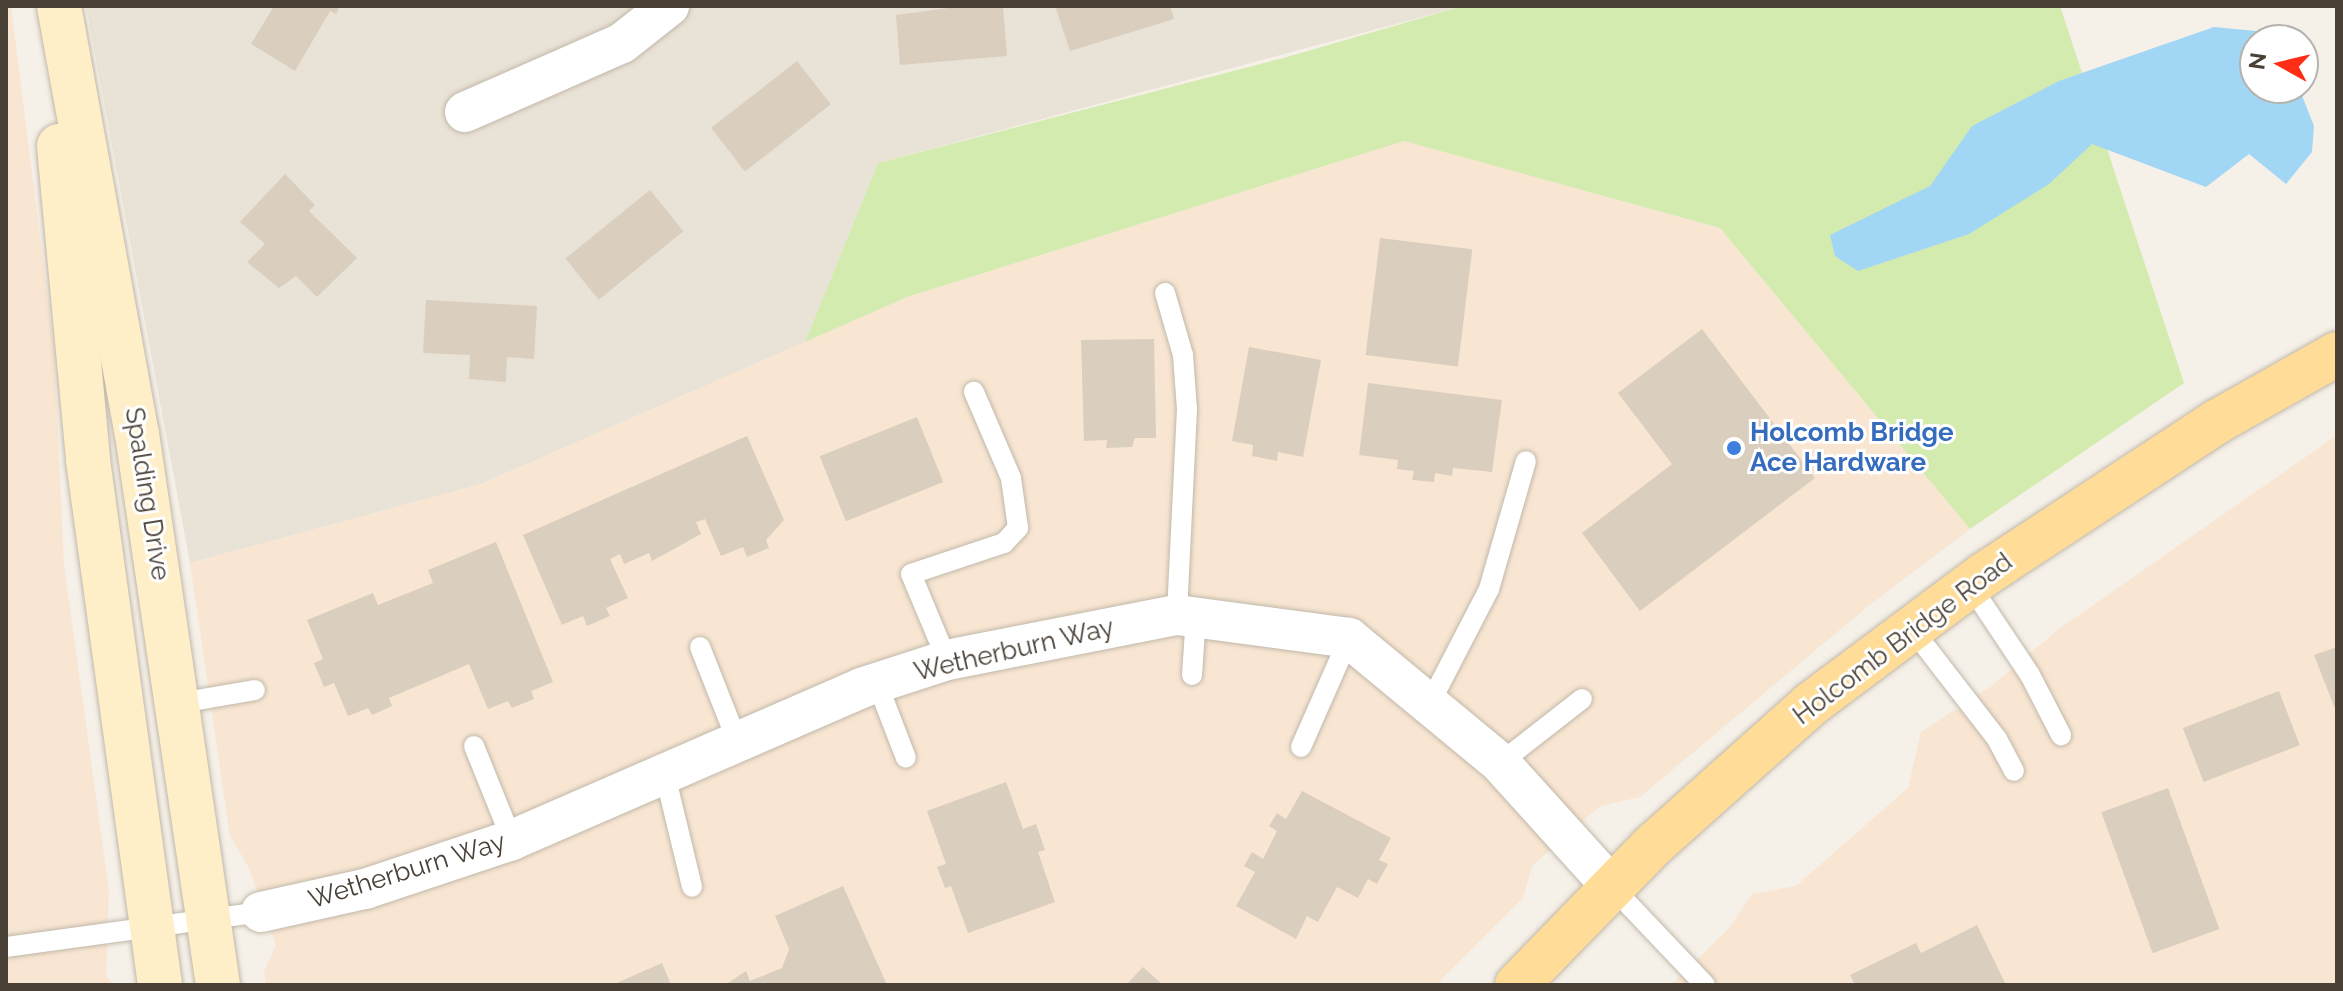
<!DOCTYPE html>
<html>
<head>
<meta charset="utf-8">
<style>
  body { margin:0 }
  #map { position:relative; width:2343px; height:991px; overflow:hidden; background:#f5f0e8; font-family:Raleway,sans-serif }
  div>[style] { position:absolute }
  .residential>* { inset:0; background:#e9e2d6 }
  .commercial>* { inset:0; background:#f8e6d2 }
  .green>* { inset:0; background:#d3ebae }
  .water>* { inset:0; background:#a1d6f5 }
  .building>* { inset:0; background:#dacebf; transform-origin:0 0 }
  .roads { filter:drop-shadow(0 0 2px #c1b8aa) drop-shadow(0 0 2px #c1b8aa) }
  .service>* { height:20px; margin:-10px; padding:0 10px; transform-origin:10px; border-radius:10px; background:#fff }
  .minor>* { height:40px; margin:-20px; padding:0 20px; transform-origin:20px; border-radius:20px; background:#fff }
  .secondary>* { height:44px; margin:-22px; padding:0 22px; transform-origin:22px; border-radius:22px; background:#ffefc8 }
  .primary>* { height:44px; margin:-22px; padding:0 22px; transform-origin:22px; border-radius:22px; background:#ffdc97 }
  .dots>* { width:22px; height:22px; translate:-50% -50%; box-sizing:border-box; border:4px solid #fff; border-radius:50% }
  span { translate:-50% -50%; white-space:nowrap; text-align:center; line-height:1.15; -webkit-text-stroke:6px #fff; paint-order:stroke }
  .shop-label { font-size:26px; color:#366cbe; font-weight:700 }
  .left { translate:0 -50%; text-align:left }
  .street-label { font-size:26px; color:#494036 }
  .frame { position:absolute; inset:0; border:8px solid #494036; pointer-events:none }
  .north { position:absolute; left:2239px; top:24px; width:80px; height:80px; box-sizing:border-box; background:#fff; border:2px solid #b6b3af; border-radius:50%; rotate:278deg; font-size:22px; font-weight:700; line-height:32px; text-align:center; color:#494036 }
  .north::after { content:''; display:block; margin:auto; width:28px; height:36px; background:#ff2d15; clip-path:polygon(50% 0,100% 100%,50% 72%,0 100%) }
</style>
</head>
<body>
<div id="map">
  <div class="residential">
    <i style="clip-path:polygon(86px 6px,1463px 6px,878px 163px,805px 342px,481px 484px,190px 563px)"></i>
  </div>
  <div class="commercial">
    <i style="clip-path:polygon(6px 6px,11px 6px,54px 348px,64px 565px,109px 891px,106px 976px,114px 985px,6px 985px)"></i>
    <i style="clip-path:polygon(1404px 141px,1720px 228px,1970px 529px,1866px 608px,1640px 797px,1600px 806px,1532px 866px,1523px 898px,1436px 985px,266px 985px,264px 971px,276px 946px,249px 868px,230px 836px,190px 563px,481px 484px,907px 297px)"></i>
    <i style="clip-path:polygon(2337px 435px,2337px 985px,1671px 985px,1729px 928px,1752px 894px,1796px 886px,1908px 788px,1921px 732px,1989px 688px,2059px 629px)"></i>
  </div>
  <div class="green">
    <i style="clip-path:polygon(1463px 6px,2060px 6px,2184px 383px,1970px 529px,1720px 228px,1404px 141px,907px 297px,805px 342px,878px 163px,1287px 57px)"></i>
  </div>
  <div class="water">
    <i style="clip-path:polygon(2214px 27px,2256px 31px,2266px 40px,2255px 40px,2255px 88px,2299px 88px,2314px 126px,2312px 152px,2286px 184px,2249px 154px,2206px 187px,2092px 144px,2049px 184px,1969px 234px,1858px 271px,1835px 256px,1830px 235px,1930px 186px,1972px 126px,2059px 81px)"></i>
  </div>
  <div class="building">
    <i style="clip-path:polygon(274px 6px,340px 6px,336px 14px,330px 11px,295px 71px,251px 44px)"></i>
    <i style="clip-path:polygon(964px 6px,1003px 6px,1007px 56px,900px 65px,896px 15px)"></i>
    <i style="clip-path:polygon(1055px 6px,1170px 6px,1174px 19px,1070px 51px)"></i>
    <i style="left:797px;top:61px;width:55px;height:109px;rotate:52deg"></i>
    <i style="clip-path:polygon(285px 174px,315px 205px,309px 211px,357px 258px,317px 297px,296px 276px,279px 288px,247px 262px,265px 244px,240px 222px)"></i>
    <i style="left:650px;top:190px;width:53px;height:109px;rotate:51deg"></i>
    <i style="left:1380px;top:238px;width:93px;height:118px;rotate:7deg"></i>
    <i style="clip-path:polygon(426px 300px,537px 306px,534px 359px,507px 357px,506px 382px,469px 379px,470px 355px,423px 353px)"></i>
    <i style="clip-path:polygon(1702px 329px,1815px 478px,1640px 611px,1582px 533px,1672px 464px,1618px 393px)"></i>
    <i style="clip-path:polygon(1154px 339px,1156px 438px,1135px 438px,1132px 447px,1106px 448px,1107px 440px,1084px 441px,1081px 340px)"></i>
    <i style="clip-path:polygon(1249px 347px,1321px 360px,1303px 457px,1278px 452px,1277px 461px,1252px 456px,1253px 445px,1232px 441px)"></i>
    <i style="clip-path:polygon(1368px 383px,1502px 400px,1492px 472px,1453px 468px,1452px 476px,1435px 473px,1434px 482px,1412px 480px,1414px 471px,1397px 469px,1398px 460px,1359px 455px)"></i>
    <i style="left:917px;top:417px;width:70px;height:105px;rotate:68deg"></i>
    <i style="clip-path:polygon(747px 436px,784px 520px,766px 540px,769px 548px,747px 557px,743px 547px,721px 556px,705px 519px,696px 522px,701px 534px,652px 561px,649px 553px,624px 564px,620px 554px,610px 559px,628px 598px,606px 608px,610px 616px,587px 626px,583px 616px,562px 625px,523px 535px)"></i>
    <i style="clip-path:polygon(496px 542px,553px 682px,531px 691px,534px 699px,512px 708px,508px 701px,488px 709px,469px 664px,389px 698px,392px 706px,372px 715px,368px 708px,348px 716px,334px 683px,324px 687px,314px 663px,323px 659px,307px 620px,373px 593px,378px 605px,433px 583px,428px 570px)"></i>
    <i style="clip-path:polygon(2337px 647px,2337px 714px,2314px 655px)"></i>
    <i style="left:2279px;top:691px;width:58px;height:103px;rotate:69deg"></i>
    <i style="clip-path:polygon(1006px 782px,1023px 829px,1036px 824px,1045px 850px,1038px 852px,1055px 902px,968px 933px,951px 886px,945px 888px,937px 867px,946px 864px,927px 811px)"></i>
    <i style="left:2168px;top:788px;width:150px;height:71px;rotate:70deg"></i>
    <i style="clip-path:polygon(1302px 791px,1391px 838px,1379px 860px,1388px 864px,1377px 884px,1368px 879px,1358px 898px,1337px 887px,1318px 922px,1307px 916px,1296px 939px,1236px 906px,1255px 872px,1244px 866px,1252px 852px,1263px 859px,1277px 831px,1269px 826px,1277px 813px,1286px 819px)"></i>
    <i style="clip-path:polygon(843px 886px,887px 985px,725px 985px,746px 971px,750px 981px,782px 968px,789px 949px,775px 916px)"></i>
    <i style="clip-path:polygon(1977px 925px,2006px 985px,1855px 985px,1850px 975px,1916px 943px,1921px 953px)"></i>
    <i style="clip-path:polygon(662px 963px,671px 985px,612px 985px)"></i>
    <i style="clip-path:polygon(1143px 967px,1163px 985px,1126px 985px)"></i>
  </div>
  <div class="roads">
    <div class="service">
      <i style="left:1165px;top:293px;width:65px;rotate:73.8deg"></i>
      <i style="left:1183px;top:355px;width:54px;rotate:85.8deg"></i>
      <i style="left:1187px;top:409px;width:206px;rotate:92.8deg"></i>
      <i style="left:1970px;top:585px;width:108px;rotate:56.3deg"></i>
      <i style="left:2030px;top:675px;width:68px;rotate:62.7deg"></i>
      <i style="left:1912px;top:629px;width:139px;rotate:52.3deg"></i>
      <i style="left:1997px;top:739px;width:36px;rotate:62deg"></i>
      <i style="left:700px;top:647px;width:103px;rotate:68.4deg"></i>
      <i style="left:947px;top:660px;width:93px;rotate:-112.7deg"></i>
      <i style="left:911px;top:574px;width:98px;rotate:-18.4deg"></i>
      <i style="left:1004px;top:543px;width:21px;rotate:-47deg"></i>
      <i style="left:1018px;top:528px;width:50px;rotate:-98deg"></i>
      <i style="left:1011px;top:478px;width:94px;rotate:-113.3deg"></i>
      <i style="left:1192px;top:675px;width:58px;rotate:-86.1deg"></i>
      <i style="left:877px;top:683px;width:80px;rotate:68.9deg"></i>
      <i style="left:1431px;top:701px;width:126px;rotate:-62.6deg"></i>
      <i style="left:1489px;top:589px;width:133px;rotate:-73.9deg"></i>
      <i style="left:180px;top:703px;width:76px;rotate:-9.8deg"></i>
      <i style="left:474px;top:746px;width:101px;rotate:68deg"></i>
      <i style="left:1301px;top:747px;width:119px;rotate:-66.2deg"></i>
      <i style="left:1500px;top:763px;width:104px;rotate:-38deg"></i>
      <i style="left:665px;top:775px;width:115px;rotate:76.4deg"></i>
      <i style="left:1612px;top:887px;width:135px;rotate:46.5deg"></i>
      <i style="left:6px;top:947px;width:257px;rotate:-7.8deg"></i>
    </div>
    <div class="minor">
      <i style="left:465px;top:112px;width:171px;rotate:-23.7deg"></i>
      <i style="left:622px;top:43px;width:60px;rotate:-38.2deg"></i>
      <i style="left:261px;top:912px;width:107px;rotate:-12.5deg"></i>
      <i style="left:365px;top:889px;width:155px;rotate:-18.4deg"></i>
      <i style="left:512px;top:840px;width:381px;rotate:-23.5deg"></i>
      <i style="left:861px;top:688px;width:90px;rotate:-18deg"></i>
      <i style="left:947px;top:660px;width:234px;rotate:-11.1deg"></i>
      <i style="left:1177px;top:615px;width:174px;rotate:7.6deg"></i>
      <i style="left:1349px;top:638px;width:196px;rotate:39.6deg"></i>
      <i style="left:1500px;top:763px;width:167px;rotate:47.9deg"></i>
    </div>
    <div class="secondary">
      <i style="left:59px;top:6px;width:435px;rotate:79.7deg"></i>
      <i style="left:137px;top:434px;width:557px;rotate:81.64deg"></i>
      <i style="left:59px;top:146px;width:315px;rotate:84.7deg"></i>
      <i style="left:88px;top:460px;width:530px;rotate:82.19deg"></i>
    </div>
    <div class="primary">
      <i style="left:1517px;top:985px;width:191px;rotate:-45.8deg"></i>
      <i style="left:1650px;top:848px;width:216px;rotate:-41.8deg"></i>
      <i style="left:1811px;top:704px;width:217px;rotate:-36.8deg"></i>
      <i style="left:1985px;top:574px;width:279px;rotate:-33.3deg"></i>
      <i style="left:2218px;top:421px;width:137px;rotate:-29.4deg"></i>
    </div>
  </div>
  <div class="dots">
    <i style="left:1734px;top:448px;background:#3f7fe0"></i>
  </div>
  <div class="shop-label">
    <span class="left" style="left:1750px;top:448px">Holcomb Bridge<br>Ace Hardware</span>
  </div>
  <div class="street-label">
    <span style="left:147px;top:494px;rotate:81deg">Spalding Drive</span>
    <span style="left:1903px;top:639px;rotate:-37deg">Holcomb Bridge Road</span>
    <span style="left:1014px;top:650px;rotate:-13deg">Wetherburn Way</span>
    <span style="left:407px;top:871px;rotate:-17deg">Wetherburn Way</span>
  </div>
  <div class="frame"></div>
  <div class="north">N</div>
</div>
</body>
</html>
